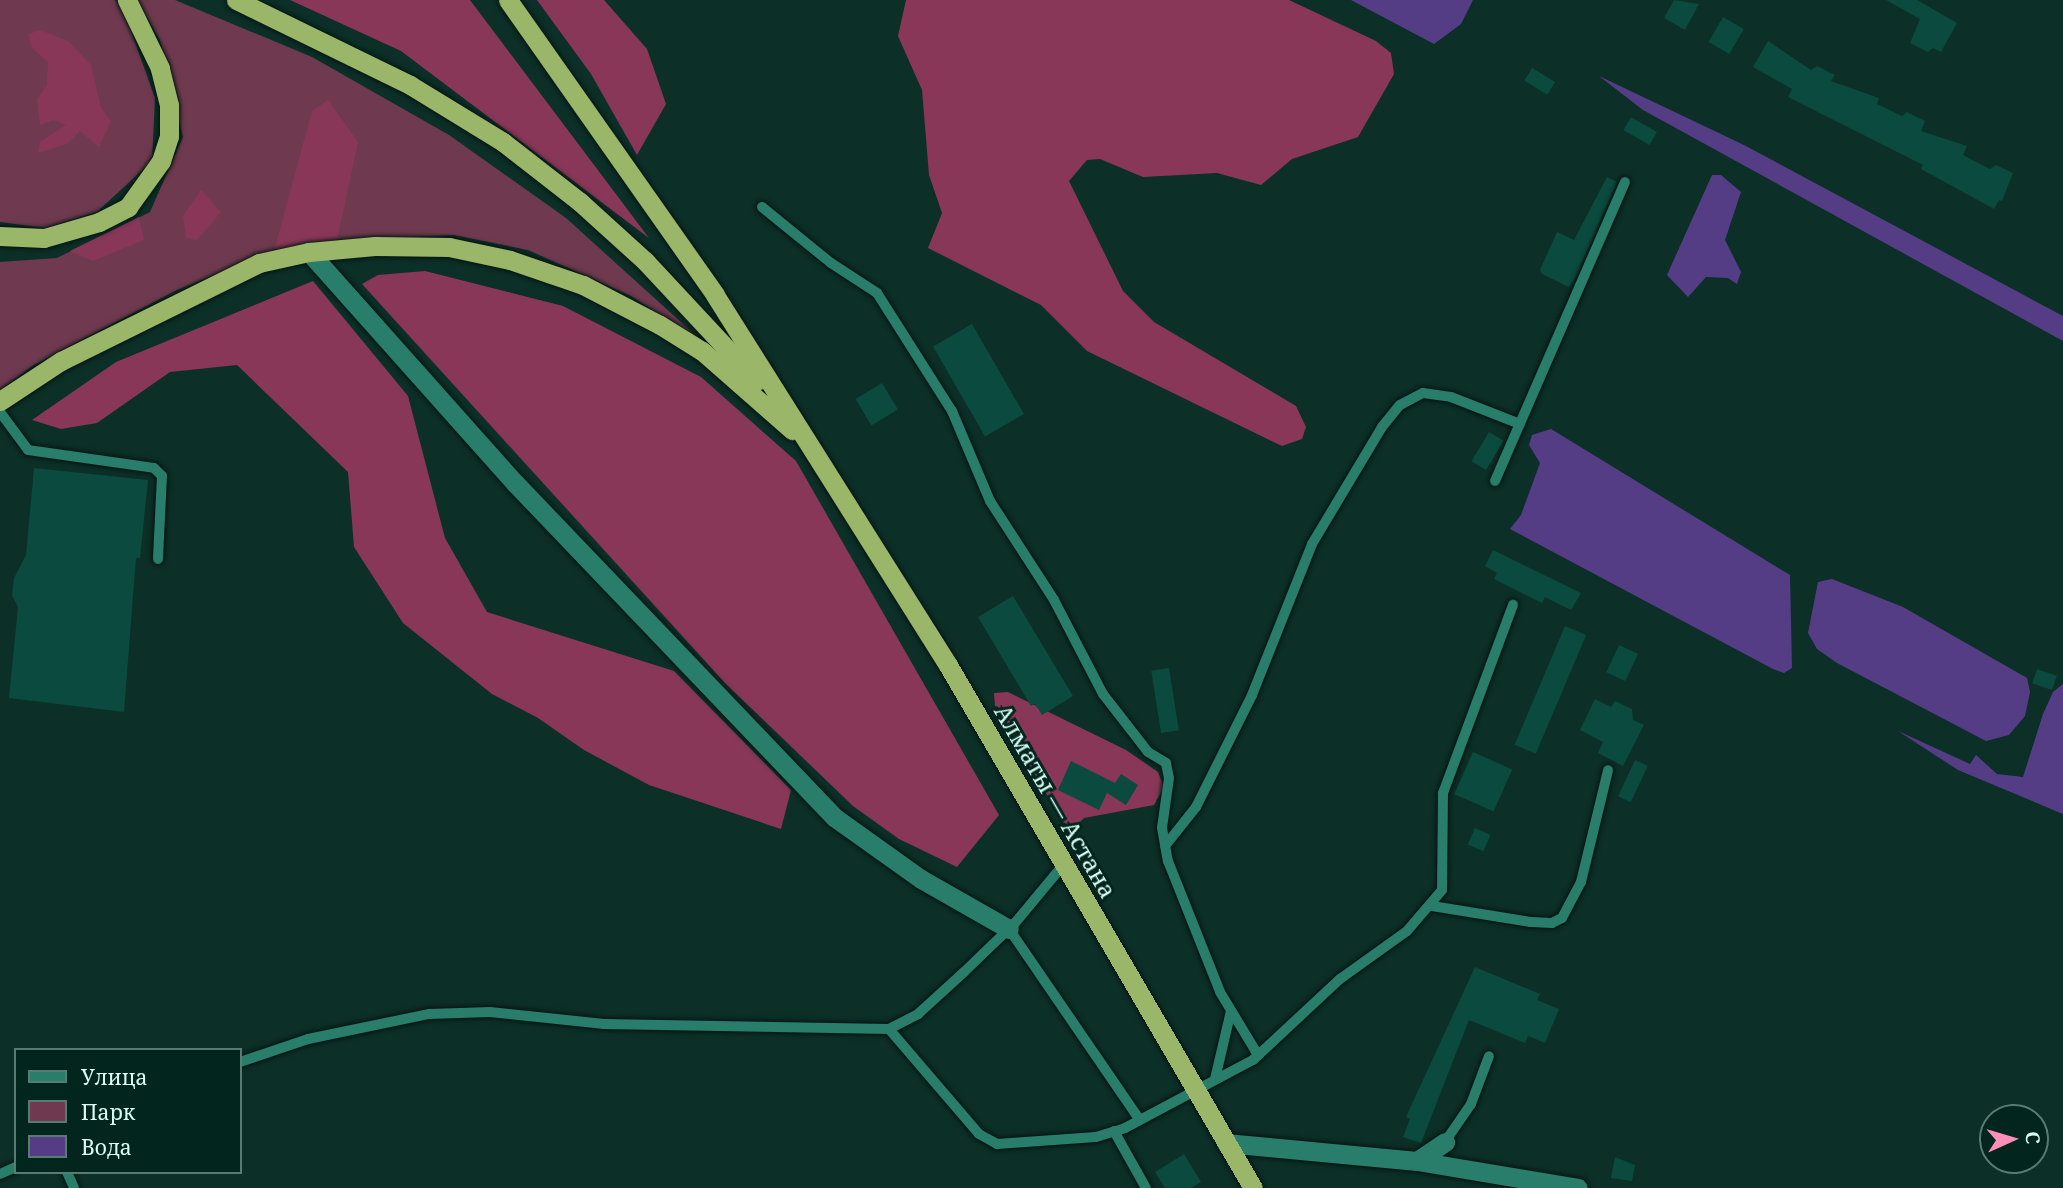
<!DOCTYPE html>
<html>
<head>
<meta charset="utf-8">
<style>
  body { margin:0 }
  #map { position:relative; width:2063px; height:1188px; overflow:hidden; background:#0c2f28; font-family:"Noto Serif",serif }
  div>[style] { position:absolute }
  .green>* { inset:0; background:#6f3a4f }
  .forest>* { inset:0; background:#883759 }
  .water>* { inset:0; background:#553d85 }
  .building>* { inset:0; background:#0b4a3e; transform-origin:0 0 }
  .roads { filter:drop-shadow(0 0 2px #061411) drop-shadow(0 0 2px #061411) }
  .service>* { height:10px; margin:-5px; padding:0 5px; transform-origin:5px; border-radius:5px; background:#287d6b }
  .minor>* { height:19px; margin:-9.5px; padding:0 9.5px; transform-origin:9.5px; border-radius:9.5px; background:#287d6b }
  .trunk>* { height:19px; margin:-9.5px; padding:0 9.5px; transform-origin:9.5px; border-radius:9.5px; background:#9ab668 }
  span { translate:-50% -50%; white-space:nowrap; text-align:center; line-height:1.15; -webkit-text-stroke:6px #02251e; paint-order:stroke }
  .street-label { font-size:24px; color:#d7fef3 }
  .legend { position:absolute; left:14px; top:1048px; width:228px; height:126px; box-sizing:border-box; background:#02251e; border:2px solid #577c73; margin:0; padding:9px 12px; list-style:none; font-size:21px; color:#d7fef3 }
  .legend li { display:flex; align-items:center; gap:14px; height:35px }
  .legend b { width:35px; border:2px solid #577c73 }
  .north { position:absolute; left:1979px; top:1104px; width:70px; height:70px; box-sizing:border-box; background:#02251e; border:2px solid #577c73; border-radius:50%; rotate:86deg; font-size:19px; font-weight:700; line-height:28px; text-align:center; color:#d7fef3 }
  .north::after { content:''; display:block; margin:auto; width:24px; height:32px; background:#ff8eb9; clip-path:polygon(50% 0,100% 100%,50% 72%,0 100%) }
</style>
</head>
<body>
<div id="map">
  <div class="green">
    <i style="clip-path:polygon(0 0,115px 0,123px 9px,155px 98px,152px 161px,97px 212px,45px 228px,0 222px)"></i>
    <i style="clip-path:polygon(137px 0,175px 0,312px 57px,449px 135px,566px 218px,704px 343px,631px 296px,528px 250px,454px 235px,313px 241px,274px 251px,177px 290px,32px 366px,0 390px,0 262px,57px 258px,150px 212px,183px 137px,160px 40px)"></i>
  </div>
  <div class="forest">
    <i style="clip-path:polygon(290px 0,470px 0,649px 238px,401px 51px)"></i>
    <i style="clip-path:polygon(537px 0,604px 0,647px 49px,666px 104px,637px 155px,591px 74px)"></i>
    <i style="clip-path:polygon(906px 0,1289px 0,1376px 41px,1391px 53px,1394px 74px,1358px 137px,1292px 159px,1261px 185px,1217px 173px,1143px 177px,1100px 159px,1087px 160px,1069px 181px,1123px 291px,1154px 322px,1296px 406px,1306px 427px,1302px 439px,1282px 446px,1087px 351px,1041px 305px,928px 248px,942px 213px,929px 175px,922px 90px,898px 36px)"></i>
    <i style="clip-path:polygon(40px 30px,68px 41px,91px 65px,101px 108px,111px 121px,99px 147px,80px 131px,67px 144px,38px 153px,40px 142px,66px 125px,54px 120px,40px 125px,37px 99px,47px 85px,48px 62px,31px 47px,29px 34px)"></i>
    <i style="clip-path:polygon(328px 100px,358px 142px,337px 240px,274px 251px,312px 111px)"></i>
    <i style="clip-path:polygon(201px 190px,221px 212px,197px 240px,186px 238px,183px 216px)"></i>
    <i style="clip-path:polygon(139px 217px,144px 240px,93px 261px,70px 251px)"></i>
    <i style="clip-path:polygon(425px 271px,563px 306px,701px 377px,796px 461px,999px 815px,957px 867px,899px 839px,853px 806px,725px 683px,362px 284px,378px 275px)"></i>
    <i style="clip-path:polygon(313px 281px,408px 396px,445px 538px,487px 612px,674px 671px,791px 790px,781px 829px,649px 785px,584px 750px,538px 718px,492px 694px,403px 623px,354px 547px,348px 472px,237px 365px,170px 372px,97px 423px,61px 429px,32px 420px,116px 362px)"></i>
    <i style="clip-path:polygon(1008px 692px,1126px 750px,1158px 772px,1164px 787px,1154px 805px,1084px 818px,1069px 833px,995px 706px,994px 693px)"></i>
  </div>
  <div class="water">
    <i style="clip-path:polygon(1351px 0,1473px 0,1461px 24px,1434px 44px)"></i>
    <i style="clip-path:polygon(1599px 76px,1744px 145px,2063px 316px,2063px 341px,1643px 110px)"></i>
    <i style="clip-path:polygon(1712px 175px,1721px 175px,1741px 192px,1725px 240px,1741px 272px,1737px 284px,1728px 278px,1706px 277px,1688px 297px,1667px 275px)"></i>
    <i style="clip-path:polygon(1551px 429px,1790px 575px,1792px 668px,1784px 673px,1773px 669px,1510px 529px,1521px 515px,1540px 463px,1529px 445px,1532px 435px)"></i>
    <i style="clip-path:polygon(1832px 579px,1903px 607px,2027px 678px,2030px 692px,2025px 716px,2009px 735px,1986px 741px,1837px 663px,1817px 649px,1808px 633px,1818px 582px)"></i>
    <i style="clip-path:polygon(2063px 684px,2063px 814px,1958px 770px,1898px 731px,1970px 764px,1976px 755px,1997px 774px,2023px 777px,2043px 714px,2053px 692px)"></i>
  </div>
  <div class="building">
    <i style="clip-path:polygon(1674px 0,1699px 4px,1685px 30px,1664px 18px)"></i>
    <i style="clip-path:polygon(1886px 0,1917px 0,1957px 23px,1941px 52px,1933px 48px,1928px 52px,1910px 43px,1920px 19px)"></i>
    <i style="left:1723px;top:17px;width:24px;height:29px;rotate:30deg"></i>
    <i style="clip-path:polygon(1768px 41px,1811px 70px,1817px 66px,1835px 75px,1831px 81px,1879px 98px,1877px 104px,1902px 116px,1907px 112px,1925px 121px,1921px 131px,1967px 146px,1963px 155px,1990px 169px,1996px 165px,2013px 173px,2002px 201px,1999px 200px,1994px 209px,1921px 169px,1923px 165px,1788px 97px,1792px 89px,1753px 67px)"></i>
    <i style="left:1532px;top:68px;width:27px;height:15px;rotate:31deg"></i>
    <i style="left:1631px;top:117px;width:30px;height:15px;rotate:30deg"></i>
    <i style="clip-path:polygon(1607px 177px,1617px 182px,1575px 278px,1569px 287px,1542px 274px,1540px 270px,1557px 232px,1574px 240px)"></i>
    <i style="left:972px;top:324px;width:104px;height:45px;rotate:60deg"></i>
    <i style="left:882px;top:383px;width:31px;height:31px;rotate:59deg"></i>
    <i style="left:1489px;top:432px;width:17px;height:34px;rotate:31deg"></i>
    <i style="clip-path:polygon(34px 468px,148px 480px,140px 558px,136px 558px,124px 712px,9px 698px,18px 607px,12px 595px,14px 578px,26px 555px)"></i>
    <i style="clip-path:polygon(1493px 550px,1581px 593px,1571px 610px,1545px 597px,1542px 603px,1494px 579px,1497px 573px,1485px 566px)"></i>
    <i style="clip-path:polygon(1013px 596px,1073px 696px,1042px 715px,1035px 704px,1031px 706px,978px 617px)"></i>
    <i style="left:1565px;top:626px;width:23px;height:129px;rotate:23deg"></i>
    <i style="left:1619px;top:645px;width:21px;height:30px;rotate:25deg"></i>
    <i style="left:1169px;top:668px;width:63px;height:18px;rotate:81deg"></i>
    <i style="left:2037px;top:669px;width:21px;height:15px;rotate:19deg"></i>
    <i style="clip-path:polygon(1595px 699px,1611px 707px,1615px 701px,1632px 709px,1633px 720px,1644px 725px,1623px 766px,1598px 753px,1603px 742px,1580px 730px)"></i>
    <i style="left:1473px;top:752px;width:43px;height:46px;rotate:24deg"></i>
    <i style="left:1635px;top:760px;width:14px;height:40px;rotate:25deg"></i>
    <i style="clip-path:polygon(1071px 761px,1115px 783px,1121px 774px,1138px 785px,1126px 805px,1107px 793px,1099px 810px,1058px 790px)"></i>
    <i style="left:1475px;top:828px;width:17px;height:18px;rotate:24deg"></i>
    <i style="clip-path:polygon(1475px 967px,1540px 994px,1537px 1000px,1559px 1009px,1545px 1043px,1528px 1036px,1525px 1043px,1469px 1020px,1421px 1143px,1403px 1137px,1410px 1119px,1406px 1117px)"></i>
    <i style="clip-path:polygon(1184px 1154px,1201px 1182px,1191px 1188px,1165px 1188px,1155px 1172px)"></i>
    <i style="clip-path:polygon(1615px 1157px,1635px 1165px,1632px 1181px,1611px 1178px)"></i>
  </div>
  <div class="roads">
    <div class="service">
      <i style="left:762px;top:207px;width:89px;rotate:39.1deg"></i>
      <i style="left:831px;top:263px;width:55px;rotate:33.1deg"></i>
      <i style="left:877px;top:293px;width:140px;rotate:57.6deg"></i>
      <i style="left:952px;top:411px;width:98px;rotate:67.1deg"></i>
      <i style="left:990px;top:501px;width:118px;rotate:57.1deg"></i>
      <i style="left:1054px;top:600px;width:106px;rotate:62.5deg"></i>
      <i style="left:1103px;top:694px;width:73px;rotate:52.2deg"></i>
      <i style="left:1148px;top:752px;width:21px;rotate:31deg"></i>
      <i style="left:1166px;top:763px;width:15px;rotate:79deg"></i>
      <i style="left:1169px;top:778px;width:50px;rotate:98deg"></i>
      <i style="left:1162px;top:828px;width:34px;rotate:80deg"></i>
      <i style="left:1168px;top:861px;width:141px;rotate:68.3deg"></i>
      <i style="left:1220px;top:992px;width:74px;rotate:58.9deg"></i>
      <i style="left:0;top:412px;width:47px;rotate:53.6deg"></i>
      <i style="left:28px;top:450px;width:127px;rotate:8.1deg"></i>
      <i style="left:154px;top:468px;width:11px;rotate:45deg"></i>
      <i style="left:162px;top:476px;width:83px;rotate:92.8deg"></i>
      <i style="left:1495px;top:481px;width:326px;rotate:-66.5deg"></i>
      <i style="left:1165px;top:846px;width:50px;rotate:-51.5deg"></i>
      <i style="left:1196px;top:807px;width:125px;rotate:-63.4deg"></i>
      <i style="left:1252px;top:695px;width:162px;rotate:-68.3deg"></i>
      <i style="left:1312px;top:544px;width:136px;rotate:-59.1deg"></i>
      <i style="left:1382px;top:427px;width:28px;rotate:-51deg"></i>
      <i style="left:1400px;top:405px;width:26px;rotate:-28deg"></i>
      <i style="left:1423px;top:393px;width:28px;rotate:8deg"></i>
      <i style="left:1451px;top:397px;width:74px;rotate:21.4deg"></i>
      <i style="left:1432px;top:906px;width:100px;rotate:9.2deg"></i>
      <i style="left:1531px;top:922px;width:21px;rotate:3deg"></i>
      <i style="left:1552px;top:923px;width:11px;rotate:-27deg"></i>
      <i style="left:1562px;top:918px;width:41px;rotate:-62.2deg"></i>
      <i style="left:1581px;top:882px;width:115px;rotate:-76.4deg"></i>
      <i style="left:1009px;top:929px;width:230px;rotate:55.6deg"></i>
      <i style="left:889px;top:1029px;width:138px;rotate:49.4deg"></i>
      <i style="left:979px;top:1134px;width:21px;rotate:29deg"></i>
      <i style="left:997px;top:1144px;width:99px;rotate:-4deg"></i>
      <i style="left:1096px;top:1137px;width:30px;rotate:-17deg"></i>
      <i style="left:1125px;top:1128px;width:145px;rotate:-28deg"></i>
      <i style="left:1253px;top:1060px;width:119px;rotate:-43deg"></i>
      <i style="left:1340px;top:979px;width:82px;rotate:-35.6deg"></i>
      <i style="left:1407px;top:931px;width:54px;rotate:-49.5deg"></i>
      <i style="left:1442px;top:890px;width:97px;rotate:-89.4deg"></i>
      <i style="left:1443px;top:793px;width:201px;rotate:-69.6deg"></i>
      <i style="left:240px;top:1062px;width:72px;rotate:-18.7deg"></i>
      <i style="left:308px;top:1039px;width:124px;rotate:-11.7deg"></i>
      <i style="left:429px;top:1014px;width:61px;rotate:-1.9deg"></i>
      <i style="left:490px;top:1012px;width:115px;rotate:6deg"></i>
      <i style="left:604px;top:1024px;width:285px;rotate:1deg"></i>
      <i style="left:889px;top:1029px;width:33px;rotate:-27deg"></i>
      <i style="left:918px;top:1014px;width:62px;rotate:-42.4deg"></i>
      <i style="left:964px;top:972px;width:71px;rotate:-43.9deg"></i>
      <i style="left:1015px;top:923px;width:77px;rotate:-50.3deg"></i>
      <i style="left:1215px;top:1079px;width:70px;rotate:-76.8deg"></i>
      <i style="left:1114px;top:1131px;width:65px;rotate:60.7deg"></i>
      <i style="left:1445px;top:1142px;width:46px;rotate:-55.6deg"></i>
      <i style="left:1471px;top:1104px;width:51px;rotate:-69.4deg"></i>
      <i style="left:67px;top:1172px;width:17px;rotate:66deg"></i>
      <i style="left:0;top:1174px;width:17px;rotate:-24deg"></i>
    </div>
    <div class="minor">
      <i style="left:309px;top:252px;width:310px;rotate:48.3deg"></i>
      <i style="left:515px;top:483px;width:462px;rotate:46.3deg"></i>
      <i style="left:834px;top:817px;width:107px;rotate:35.5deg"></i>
      <i style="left:921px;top:879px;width:101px;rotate:29.6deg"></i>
      <i style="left:1226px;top:1143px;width:192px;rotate:5.4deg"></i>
      <i style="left:1417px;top:1161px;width:163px;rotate:9.5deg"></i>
      <i style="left:1417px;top:1161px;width:34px;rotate:-34deg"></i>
    </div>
    <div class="trunk">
      <i style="left:236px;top:0;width:194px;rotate:26deg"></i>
      <i style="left:410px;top:85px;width:109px;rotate:31.5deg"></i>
      <i style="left:503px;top:142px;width:98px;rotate:37.9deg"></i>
      <i style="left:580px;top:202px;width:88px;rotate:42.2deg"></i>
      <i style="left:645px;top:261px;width:164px;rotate:47deg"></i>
      <i style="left:508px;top:0;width:360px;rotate:54.9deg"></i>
      <i style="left:715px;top:295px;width:437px;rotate:57.8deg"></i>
      <i style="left:948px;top:665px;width:605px;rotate:59.75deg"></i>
      <i style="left:0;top:236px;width:44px;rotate:2.6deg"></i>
      <i style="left:44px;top:238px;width:57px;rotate:-16.2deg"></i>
      <i style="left:99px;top:222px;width:33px;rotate:-27deg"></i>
      <i style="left:128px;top:207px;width:57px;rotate:-54.3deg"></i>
      <i style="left:161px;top:161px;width:26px;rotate:-72deg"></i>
      <i style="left:169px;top:136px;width:31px;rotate:-90deg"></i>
      <i style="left:169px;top:105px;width:38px;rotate:-104deg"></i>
      <i style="left:160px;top:68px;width:76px;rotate:-115.9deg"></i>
      <i style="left:0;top:401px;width:73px;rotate:-33.3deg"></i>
      <i style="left:61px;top:361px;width:221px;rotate:-26.3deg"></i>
      <i style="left:259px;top:263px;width:51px;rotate:-12.4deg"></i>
      <i style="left:309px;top:252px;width:66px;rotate:-5.2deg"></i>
      <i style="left:375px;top:246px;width:74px;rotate:0.8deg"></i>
      <i style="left:449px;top:247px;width:62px;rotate:12deg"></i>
      <i style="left:510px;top:260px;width:77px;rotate:18.9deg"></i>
      <i style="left:583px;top:285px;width:87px;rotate:27.5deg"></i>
      <i style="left:660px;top:325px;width:49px;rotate:31.8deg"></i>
      <i style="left:702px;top:351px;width:120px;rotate:41.3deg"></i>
    </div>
  </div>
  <div class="street-label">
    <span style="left:1056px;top:801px;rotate:60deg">Алматы — Астана</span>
  </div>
  <ul class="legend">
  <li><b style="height:9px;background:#287d6b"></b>Улица</li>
  <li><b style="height:19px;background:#6f3a4f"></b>Парк</li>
  <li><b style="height:19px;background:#553d85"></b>Вода</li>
  </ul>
  <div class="north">С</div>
</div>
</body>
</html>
